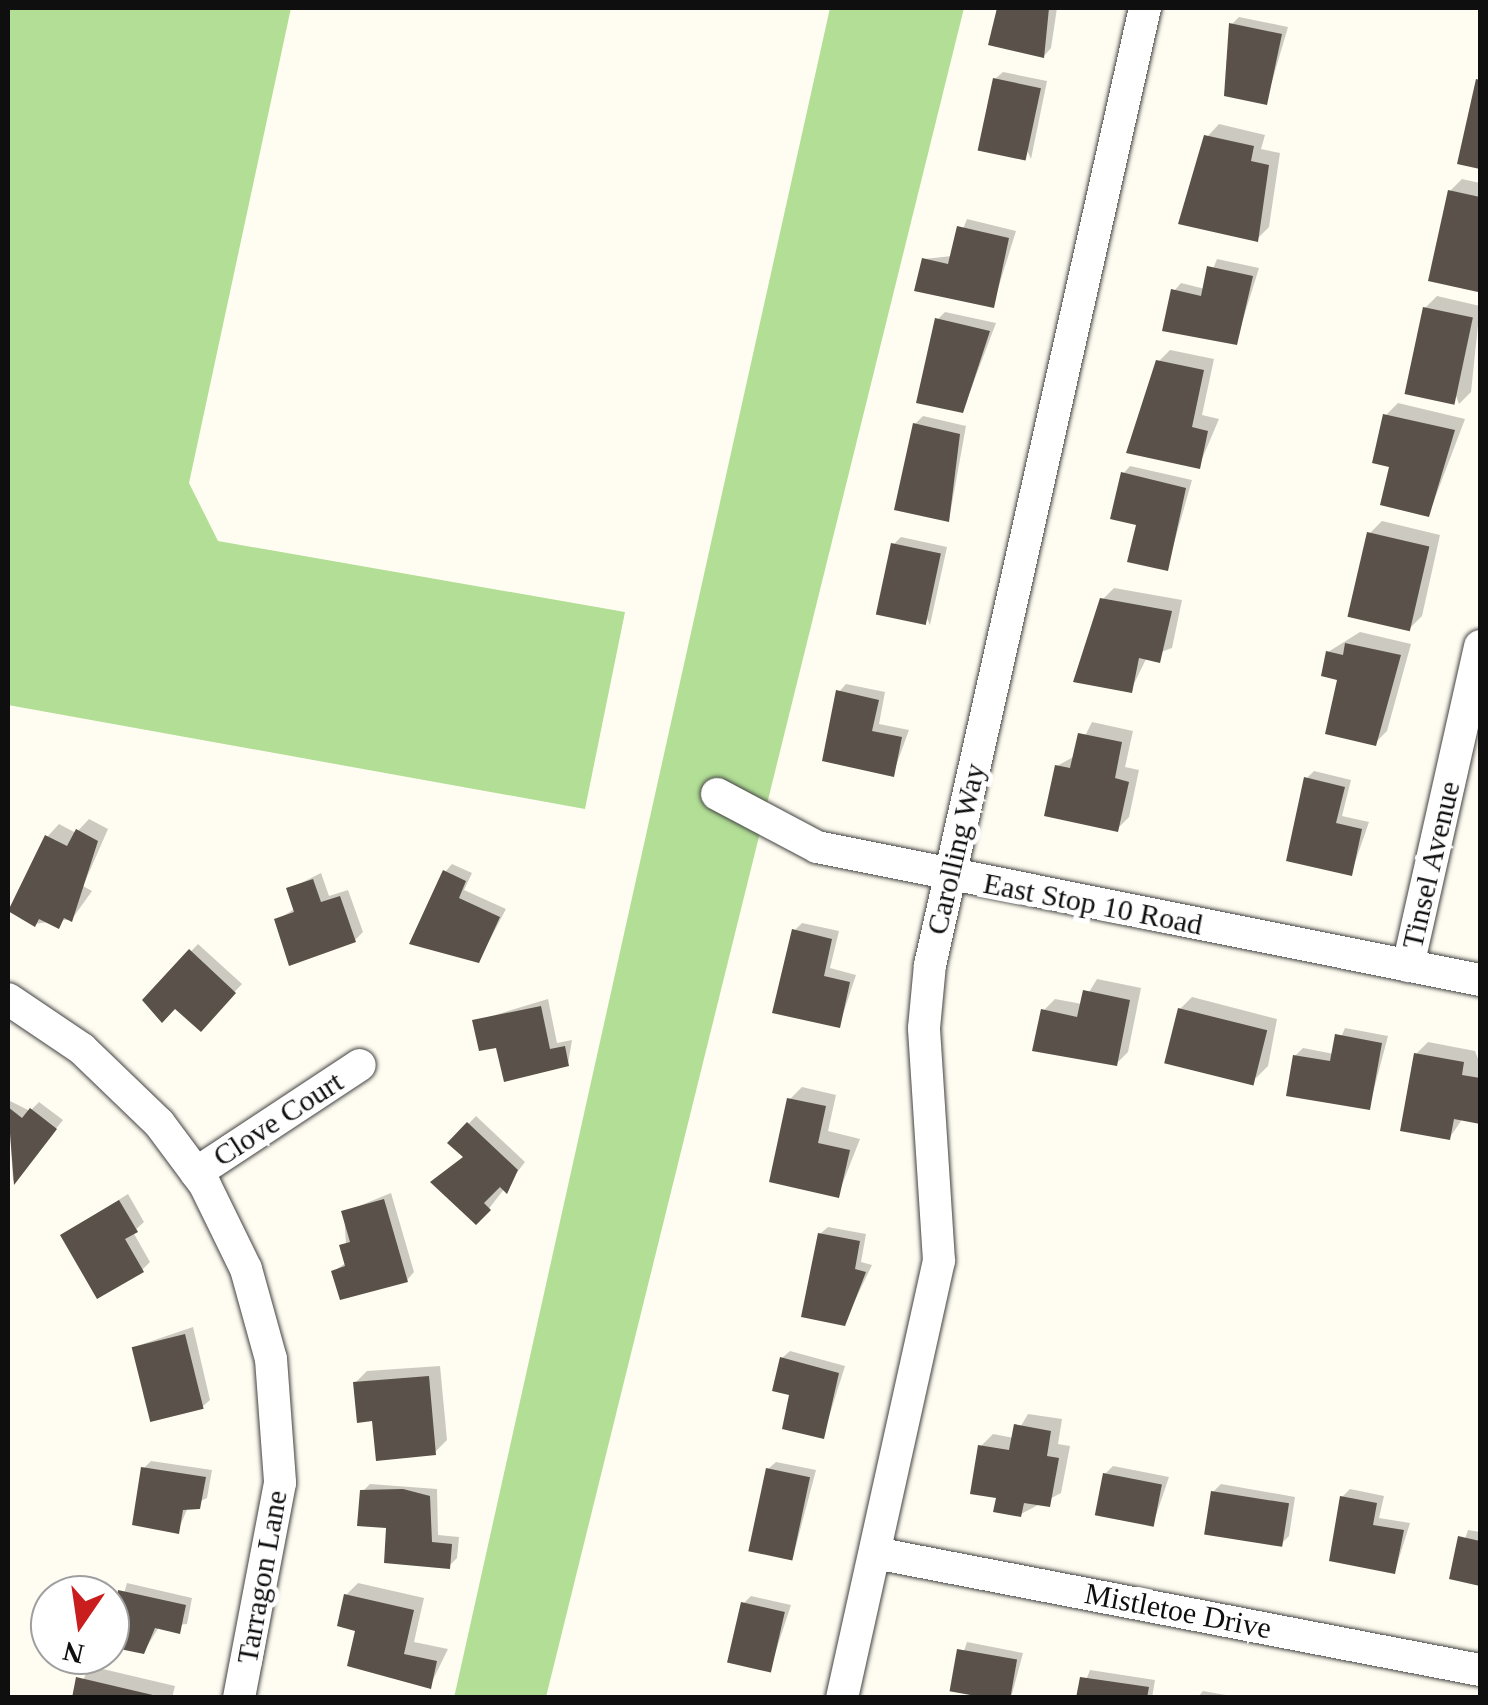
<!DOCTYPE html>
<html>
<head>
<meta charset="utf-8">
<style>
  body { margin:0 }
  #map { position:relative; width:1488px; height:1705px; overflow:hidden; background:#fffdf1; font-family:Georgia,serif }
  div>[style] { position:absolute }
  .forest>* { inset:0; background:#b2de96 }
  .shadow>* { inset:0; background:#0003 }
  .building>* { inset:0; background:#59514a; transform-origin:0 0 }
  .roads { filter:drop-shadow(0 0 2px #424242) drop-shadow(0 0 2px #424242) }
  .minor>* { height:32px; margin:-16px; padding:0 16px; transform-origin:16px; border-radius:16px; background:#fff }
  span { translate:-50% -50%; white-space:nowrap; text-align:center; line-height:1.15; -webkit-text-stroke:10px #fff; paint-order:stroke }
  .street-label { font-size:30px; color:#0f0f0f }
  .frame { position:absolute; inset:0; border:10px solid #0f0f0f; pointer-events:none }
  .north { position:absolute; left:30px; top:1575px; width:100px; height:100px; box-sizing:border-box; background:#fff; border:2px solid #9f9f9f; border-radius:50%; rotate:193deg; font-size:28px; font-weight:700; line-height:40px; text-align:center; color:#0f0f0f }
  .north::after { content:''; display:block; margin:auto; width:35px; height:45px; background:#c91e1d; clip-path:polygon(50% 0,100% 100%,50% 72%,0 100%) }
</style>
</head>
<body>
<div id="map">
  <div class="forest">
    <i style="clip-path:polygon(8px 8px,291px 8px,189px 483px,218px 541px,625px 612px,585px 809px,8px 705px)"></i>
    <i style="clip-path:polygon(830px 8px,964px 8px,546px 1697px,454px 1698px)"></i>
  </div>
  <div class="shadow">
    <i style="clip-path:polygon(1000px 8px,1057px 8px,1051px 48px,1044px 56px,991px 43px)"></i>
    <i style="clip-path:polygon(1239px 17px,1288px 27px,1266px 102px,1232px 24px)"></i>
    <i style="clip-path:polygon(1003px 72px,1047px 81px,1031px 159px,995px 79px)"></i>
    <i style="clip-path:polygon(1219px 124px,1265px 135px,1261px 149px,1280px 153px,1269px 227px,1257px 239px,1207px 137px)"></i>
    <i style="clip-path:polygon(1462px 179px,1480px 183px,1477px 289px,1450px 191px)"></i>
    <i style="clip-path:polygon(967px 219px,1016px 231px,993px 305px,924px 259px,952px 256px)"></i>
    <i style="clip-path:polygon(1217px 259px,1259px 268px,1236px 342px,1174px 291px,1181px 283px,1205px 289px)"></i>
    <i style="clip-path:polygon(1437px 296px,1480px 306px,1471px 392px,1459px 404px,1425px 308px)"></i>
    <i style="clip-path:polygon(945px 312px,996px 323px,963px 410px,937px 320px)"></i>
    <i style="clip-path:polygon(1170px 350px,1214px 359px,1202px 415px,1219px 419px,1199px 466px,1158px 362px)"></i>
    <i style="clip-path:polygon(1398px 403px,1465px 419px,1429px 514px,1392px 465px,1386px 415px)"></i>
    <i style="clip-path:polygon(923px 416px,966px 426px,949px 520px,915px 424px)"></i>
    <i style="clip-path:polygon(1130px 466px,1192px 480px,1167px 568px,1139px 524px,1123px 474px)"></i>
    <i style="clip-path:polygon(1382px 521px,1440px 535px,1422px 616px,1410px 628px,1370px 533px)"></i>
    <i style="clip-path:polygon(901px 537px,947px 547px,930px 625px,894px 544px)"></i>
    <i style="clip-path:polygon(1114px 588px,1182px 600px,1172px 648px,1147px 657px,1131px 690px,1102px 600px)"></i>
    <i style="clip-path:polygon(1360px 632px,1411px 644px,1387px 731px,1375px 743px,1328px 652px)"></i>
    <i style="clip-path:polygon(846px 684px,885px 692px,879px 724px,909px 730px,893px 774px,839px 692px)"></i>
    <i style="clip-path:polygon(1092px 722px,1133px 731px,1125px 767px,1139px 770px,1129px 817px,1117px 829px,1057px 766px,1075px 756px)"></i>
    <i style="clip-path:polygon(1314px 771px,1351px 780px,1342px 816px,1369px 822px,1351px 874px,1306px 779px)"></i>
    <i style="clip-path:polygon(89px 819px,108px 829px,83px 886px,92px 891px,72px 919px,34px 924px,48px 836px,59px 824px,76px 833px)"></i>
    <i style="clip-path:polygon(452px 864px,472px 873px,464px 890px,506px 909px,479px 960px,445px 872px)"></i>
    <i style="clip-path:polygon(321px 873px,329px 896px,348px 890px,363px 932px,355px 940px,277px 920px,296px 908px,289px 889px)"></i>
    <i style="clip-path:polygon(802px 923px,839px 931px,830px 968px,856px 975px,839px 1026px,794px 931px)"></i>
    <i style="clip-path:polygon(198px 944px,242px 984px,200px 1029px,175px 1005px,145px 1000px)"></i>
    <i style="clip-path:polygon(1097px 979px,1141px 988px,1128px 1052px,1116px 1064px,1043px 1011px,1055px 999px,1082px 1004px)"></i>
    <i style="clip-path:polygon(1192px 997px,1277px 1019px,1268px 1066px,1256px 1078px,1180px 1009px)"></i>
    <i style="clip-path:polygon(548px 999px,557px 1043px,572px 1040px,568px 1064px,498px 1045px,475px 1021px)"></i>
    <i style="clip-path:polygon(1345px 1028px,1388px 1036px,1369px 1108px,1295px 1056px,1303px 1048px,1334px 1054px)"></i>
    <i style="clip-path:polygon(1428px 1042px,1475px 1051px,1480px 1064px,1480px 1121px,1463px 1118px,1450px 1137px,1416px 1054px)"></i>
    <i style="clip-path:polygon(802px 1087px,836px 1095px,828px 1131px,860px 1139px,838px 1195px,790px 1099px)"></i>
    <i style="clip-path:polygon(8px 1100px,30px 1111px,39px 1102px,63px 1120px,13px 1181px)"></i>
    <i style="clip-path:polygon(476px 1116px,525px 1162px,484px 1215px,433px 1182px,466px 1157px,451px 1142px)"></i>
    <i style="clip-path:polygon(391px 1193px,414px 1272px,407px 1280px,334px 1271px,347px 1262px,344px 1212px)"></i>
    <i style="clip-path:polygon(128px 1194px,144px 1222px,133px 1232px,150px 1262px,142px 1270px,63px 1235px)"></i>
    <i style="clip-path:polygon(828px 1227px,866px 1234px,861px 1262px,872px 1265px,844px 1323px,820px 1234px)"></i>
    <i style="clip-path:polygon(193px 1327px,210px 1400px,202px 1407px,134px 1347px)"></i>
    <i style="clip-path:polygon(790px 1351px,845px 1366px,823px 1436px,792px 1393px,782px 1358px)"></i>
    <i style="clip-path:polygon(440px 1366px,447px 1440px,435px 1452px,374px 1419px,355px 1383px,367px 1371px)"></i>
    <i style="clip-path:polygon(1028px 1414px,1062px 1419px,1058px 1444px,1070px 1446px,1061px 1493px,1021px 1514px,999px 1496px,981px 1446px,993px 1434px,1014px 1438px)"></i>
    <i style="clip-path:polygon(151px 1461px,212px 1470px,207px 1498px,188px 1507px,178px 1531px,144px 1468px)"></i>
    <i style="clip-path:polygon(776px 1462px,816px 1470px,793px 1557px,768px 1469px)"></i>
    <i style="clip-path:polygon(1113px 1466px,1169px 1477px,1153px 1524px,1105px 1474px)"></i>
    <i style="clip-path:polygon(370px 1484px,437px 1489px,438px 1535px,459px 1537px,457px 1558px,449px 1566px,389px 1526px,363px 1491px)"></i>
    <i style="clip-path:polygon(1221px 1484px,1295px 1497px,1289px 1536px,1281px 1544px,1213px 1492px)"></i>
    <i style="clip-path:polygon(1350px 1489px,1384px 1496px,1379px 1518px,1410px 1523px,1395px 1571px,1342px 1497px)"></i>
    <i style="clip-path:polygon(1468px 1530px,1480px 1532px,1480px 1583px,1452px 1577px)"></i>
    <i style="clip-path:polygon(127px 1583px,192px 1598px,187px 1624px,159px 1627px,144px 1651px,110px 1644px)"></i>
    <i style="clip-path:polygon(358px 1583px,424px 1598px,414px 1642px,448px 1649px,430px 1686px,358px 1629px,346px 1595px)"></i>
    <i style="clip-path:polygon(751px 1596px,791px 1605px,770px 1669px,743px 1604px)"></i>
    <i style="clip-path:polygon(967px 1642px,1023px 1653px,1011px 1698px,951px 1689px)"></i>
    <i style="clip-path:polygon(90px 1666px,175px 1686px,172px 1698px,74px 1698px)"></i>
    <i style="clip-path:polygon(1090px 1670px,1155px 1680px,1152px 1698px,1079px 1698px)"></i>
    <i style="clip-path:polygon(1203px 1691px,1243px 1698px,1197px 1698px)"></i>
  </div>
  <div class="building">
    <i style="clip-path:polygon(997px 8px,1049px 8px,1044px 58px,988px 45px)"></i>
    <i style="clip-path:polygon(1229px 23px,1282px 34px,1267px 105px,1224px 96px)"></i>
    <i style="left:993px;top:78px;width:49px;height:74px;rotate:12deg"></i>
    <i style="clip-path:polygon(1476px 79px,1480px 80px,1480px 169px,1457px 164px)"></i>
    <i style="clip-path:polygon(1204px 135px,1254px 146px,1251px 161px,1269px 165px,1258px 242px,1178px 224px)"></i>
    <i style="clip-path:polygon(1448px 190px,1480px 197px,1478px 292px,1428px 281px)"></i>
    <i style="clip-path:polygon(957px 226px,1009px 238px,994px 308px,914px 291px,922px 258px,948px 264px)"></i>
    <i style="clip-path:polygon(1207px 266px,1253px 276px,1237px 345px,1162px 331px,1171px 289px,1201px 296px)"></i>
    <i style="left:1423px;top:307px;width:51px;height:89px;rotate:12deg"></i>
    <i style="clip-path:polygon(935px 318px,990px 331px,963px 413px,916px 403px)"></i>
    <i style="clip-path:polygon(1156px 360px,1204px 370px,1192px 427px,1208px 431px,1200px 469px,1126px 453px)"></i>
    <i style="clip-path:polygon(1383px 414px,1455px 430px,1429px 517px,1380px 505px,1389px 467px,1372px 463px)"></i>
    <i style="clip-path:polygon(913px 423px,960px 434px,949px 522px,894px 510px)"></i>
    <i style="clip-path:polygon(1121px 472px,1186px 488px,1168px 571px,1127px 562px,1136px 525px,1110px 519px)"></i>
    <i style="left:1367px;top:532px;width:64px;height:87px;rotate:13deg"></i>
    <i style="left:891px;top:543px;width:51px;height:73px;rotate:12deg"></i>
    <i style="clip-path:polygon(1100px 598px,1172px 611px,1160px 663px,1139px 658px,1132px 693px,1073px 682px)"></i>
    <i style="clip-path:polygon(1345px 643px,1401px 655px,1376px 746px,1325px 734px,1337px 680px,1321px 676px,1326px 651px,1343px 655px)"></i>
    <i style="clip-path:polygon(836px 690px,879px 700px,872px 731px,902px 737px,894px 777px,822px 761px)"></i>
    <i style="clip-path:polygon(1078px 733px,1122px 742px,1115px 778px,1129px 782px,1118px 832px,1044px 816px,1055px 765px,1070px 768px)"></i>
    <i style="clip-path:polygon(1304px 777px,1345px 787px,1336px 823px,1362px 829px,1352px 876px,1286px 861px)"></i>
    <i style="clip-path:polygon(76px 829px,98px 841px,72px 922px,64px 918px,59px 929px,39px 919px,35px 927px,8px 911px,45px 835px,67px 846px)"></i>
    <i style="clip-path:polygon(443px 870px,466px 881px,459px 898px,500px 917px,479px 963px,409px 944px)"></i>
    <i style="clip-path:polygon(313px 879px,321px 902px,340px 896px,356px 942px,289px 966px,274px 919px,294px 912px,286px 888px)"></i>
    <i style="clip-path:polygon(792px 929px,832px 939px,824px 976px,850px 982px,840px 1028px,772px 1013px)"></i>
    <i style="clip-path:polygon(189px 949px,236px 993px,201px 1032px,175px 1009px,162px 1023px,142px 1000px)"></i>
    <i style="clip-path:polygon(1083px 990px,1130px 1000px,1117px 1066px,1032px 1051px,1041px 1009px,1077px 1017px)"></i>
    <i style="clip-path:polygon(541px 1006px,550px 1049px,565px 1046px,569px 1066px,504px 1082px,496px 1048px,479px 1051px,472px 1020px)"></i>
    <i style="left:1178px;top:1008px;width:92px;height:57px;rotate:14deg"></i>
    <i style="clip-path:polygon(1335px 1034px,1382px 1043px,1370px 1110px,1286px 1096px,1293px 1055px,1330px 1061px)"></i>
    <i style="clip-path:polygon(1414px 1053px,1464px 1062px,1462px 1075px,1480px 1078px,1480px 1124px,1454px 1119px,1450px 1140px,1400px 1131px)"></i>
    <i style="clip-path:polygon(787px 1098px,826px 1106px,818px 1143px,850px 1150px,839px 1198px,769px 1182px)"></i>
    <i style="clip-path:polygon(8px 1107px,22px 1118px,30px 1108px,57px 1129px,14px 1185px)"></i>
    <i style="clip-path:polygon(467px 1122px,518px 1170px,507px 1194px,500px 1187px,484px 1203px,491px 1210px,476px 1225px,430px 1182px,463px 1157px,447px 1143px)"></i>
    <i style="clip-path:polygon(384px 1199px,408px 1282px,340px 1300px,331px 1271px,345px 1266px,339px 1245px,350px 1242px,341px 1211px)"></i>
    <i style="clip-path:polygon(119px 1200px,138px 1232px,125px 1239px,144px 1272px,97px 1299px,60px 1235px)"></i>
    <i style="clip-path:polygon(818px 1233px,860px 1241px,855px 1269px,866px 1272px,845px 1326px,801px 1317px)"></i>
    <i style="left:185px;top:1334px;width:77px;height:55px;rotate:76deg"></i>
    <i style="clip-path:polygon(780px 1357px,839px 1373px,824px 1439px,782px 1429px,789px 1395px,772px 1391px)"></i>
    <i style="clip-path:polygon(429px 1376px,436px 1455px,376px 1461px,372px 1421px,357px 1423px,353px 1382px)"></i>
    <i style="clip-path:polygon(1014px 1424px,1051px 1431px,1047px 1456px,1059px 1458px,1050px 1507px,1024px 1503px,1021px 1517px,993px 1512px,996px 1498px,970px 1494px,978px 1445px,1009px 1450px)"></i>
    <i style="clip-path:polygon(141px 1467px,206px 1477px,200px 1509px,183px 1510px,179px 1534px,132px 1525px)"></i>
    <i style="left:766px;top:1468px;width:45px;height:85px;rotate:12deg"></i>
    <i style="left:1103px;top:1473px;width:60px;height:43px;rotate:11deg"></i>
    <i style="clip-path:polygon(403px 1489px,430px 1496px,432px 1542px,452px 1544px,450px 1569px,384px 1563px,386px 1528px,357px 1526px,360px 1490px)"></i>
    <i style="left:1211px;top:1491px;width:79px;height:44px;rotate:9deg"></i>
    <i style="clip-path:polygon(1340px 1496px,1377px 1503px,1373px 1525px,1404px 1530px,1395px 1574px,1329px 1561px)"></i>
    <i style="clip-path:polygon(1458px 1536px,1480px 1541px,1480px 1586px,1449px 1579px)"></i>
    <i style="clip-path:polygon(118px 1590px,186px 1605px,180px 1634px,155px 1628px,144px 1654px,110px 1647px)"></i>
    <i style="clip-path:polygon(344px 1594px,414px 1610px,404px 1654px,437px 1661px,431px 1689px,347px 1666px,355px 1631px,337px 1626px)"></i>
    <i style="left:741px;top:1602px;width:45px;height:62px;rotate:13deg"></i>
    <i style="left:957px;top:1649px;width:61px;height:43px;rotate:10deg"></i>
    <i style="clip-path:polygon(76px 1677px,157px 1696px,157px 1698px,72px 1698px)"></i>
    <i style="clip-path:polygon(1080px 1677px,1149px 1687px,1147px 1698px,1076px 1698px)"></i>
  </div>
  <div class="roads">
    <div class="minor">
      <i style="left:717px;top:794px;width:113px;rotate:27.9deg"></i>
      <i style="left:817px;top:847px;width:676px;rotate:11.34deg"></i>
      <i style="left:1408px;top:966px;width:328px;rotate:-77.3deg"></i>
      <i style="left:8px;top:999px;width:89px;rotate:34deg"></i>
      <i style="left:82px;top:1049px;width:107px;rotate:43.9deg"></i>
      <i style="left:159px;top:1123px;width:77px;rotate:53.4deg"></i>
      <i style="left:205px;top:1185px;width:93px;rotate:64deg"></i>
      <i style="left:246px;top:1269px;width:93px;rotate:74.5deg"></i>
      <i style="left:271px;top:1359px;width:124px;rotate:85.8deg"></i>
      <i style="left:280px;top:1483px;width:219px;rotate:100.8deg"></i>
      <i style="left:196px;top:1173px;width:196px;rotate:-33.4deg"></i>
      <i style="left:875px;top:1553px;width:616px;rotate:10.95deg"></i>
      <i style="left:842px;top:1698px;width:448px;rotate:-77.5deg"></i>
      <i style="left:939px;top:1261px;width:233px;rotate:-93.7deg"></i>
      <i style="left:924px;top:1028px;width:63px;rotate:-84.6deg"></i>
      <i style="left:930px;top:965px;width:981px;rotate:-77.34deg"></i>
    </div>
  </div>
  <div class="street-label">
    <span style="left:956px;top:849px;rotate:-77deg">Carolling Way</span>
    <span style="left:1431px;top:865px;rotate:-77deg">Tinsel Avenue</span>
    <span style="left:1093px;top:904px;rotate:11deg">East Stop 10 Road</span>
    <span style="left:278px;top:1119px;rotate:-33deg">Clove Court</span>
    <span style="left:262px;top:1577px;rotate:-80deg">Tarragon Lane</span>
    <span style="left:1178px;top:1611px;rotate:11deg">Mistletoe Drive</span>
  </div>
  <div class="frame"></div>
  <div class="north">N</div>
</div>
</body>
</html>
